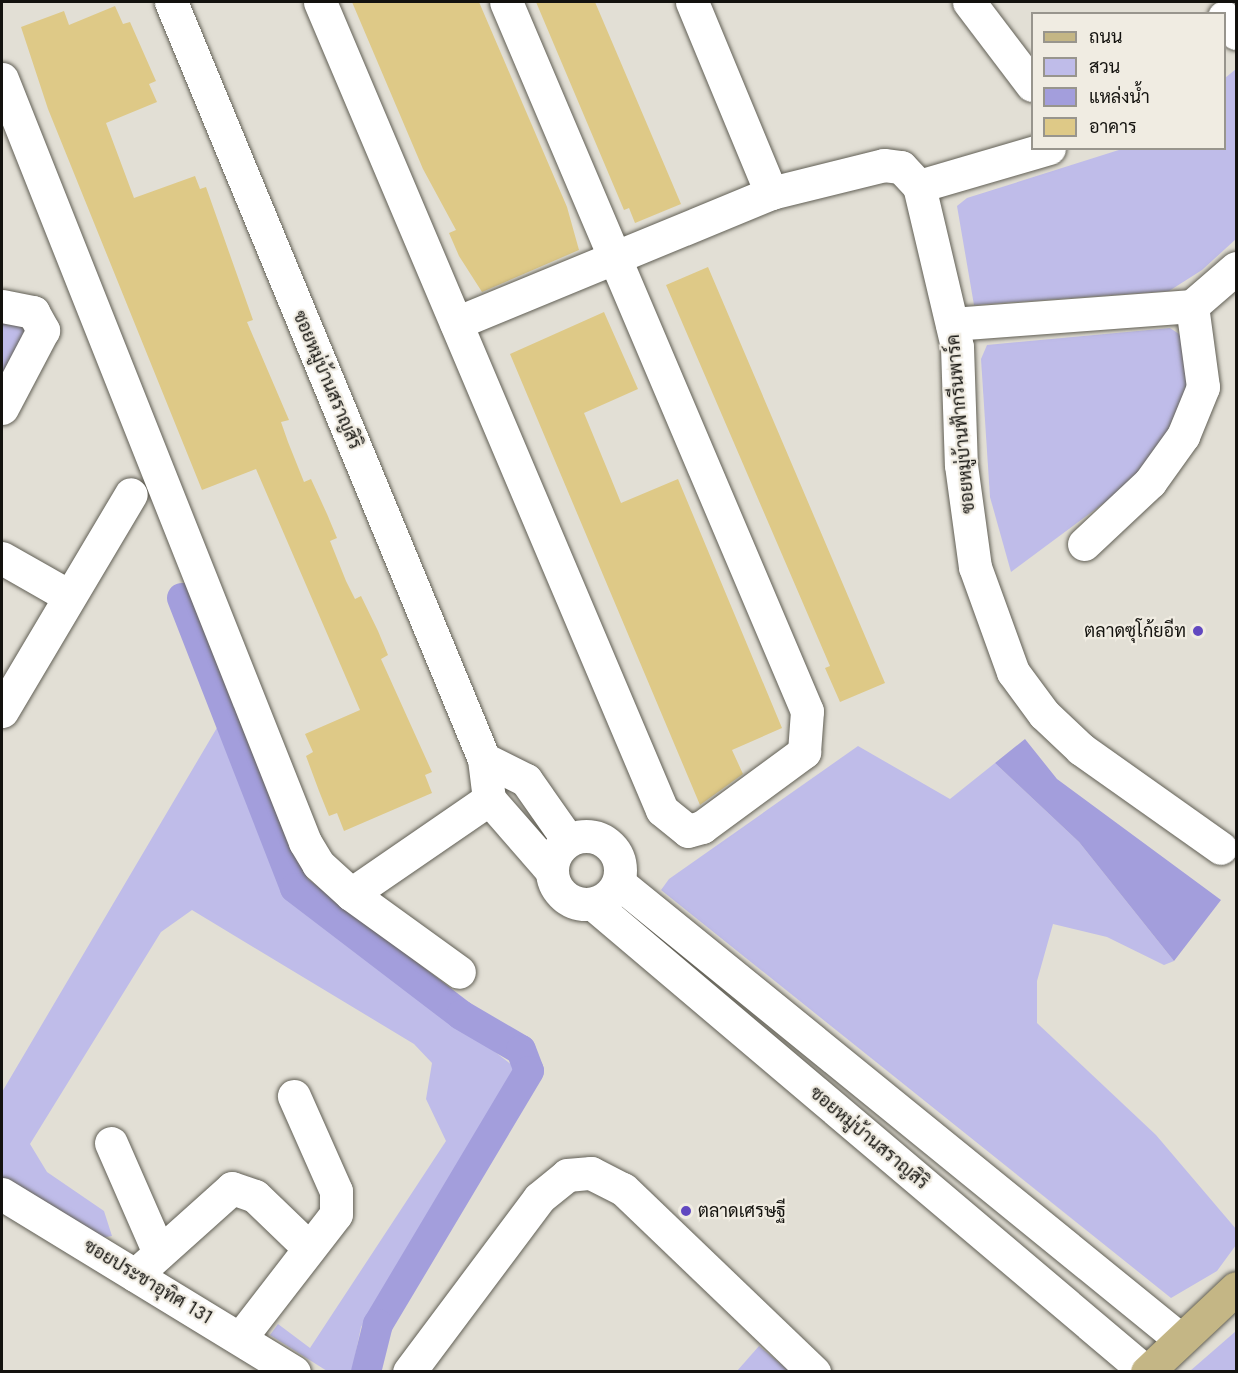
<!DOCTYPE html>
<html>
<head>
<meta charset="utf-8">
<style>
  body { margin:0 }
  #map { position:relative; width:1238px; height:1373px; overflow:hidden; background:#e2dfd5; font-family:Jost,Sarabun,sans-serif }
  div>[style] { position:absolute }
  .green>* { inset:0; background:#bfbce9 }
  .water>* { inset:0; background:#a39edc }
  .canal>* { height:30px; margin:-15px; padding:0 15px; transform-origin:15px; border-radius:15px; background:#a39edc }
  .building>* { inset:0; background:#dec987 }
  .roads { filter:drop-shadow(0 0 2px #615f55) drop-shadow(0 0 2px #615f55) }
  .minor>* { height:33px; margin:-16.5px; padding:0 16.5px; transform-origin:16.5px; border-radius:16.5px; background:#fff }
  .minor>.ring { margin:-16.5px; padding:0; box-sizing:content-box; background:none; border:33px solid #fff; border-radius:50% }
  .major>* { height:33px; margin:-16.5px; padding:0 16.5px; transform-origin:16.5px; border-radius:16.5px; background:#c4b685 }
  .dots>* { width:16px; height:16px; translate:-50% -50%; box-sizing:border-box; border:3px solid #f0ece2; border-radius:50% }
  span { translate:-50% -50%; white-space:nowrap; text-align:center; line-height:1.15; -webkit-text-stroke:4.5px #f0ece2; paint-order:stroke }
  .street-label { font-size:18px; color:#13120e }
  .poi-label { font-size:18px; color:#13120e }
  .right { translate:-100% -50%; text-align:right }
  .left { translate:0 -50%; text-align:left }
  .frame { position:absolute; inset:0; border:3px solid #13120e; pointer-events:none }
  .legend { position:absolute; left:1031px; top:12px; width:195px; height:138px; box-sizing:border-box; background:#f0ece2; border:2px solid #98958d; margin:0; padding:8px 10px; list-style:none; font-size:18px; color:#13120e }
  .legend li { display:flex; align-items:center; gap:12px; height:30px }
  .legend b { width:30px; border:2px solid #98958d }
</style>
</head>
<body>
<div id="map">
  <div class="green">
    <i style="clip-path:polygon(1236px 69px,1236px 239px,1202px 270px,1169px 291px,974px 305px,957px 206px,967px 198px,1122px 149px,1224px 148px,1225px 78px)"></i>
    <i style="clip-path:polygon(2px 316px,28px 320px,2px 395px)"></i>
    <i style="clip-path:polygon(1170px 328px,1182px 336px,1189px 355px,1186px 390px,1151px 468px,1011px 572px,990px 497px,981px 359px,987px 345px)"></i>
    <i style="clip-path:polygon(221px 721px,284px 888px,517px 1069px,361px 1327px,352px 1371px,327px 1371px,270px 1335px,278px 1324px,310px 1348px,446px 1141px,426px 1099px,432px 1063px,414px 1044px,192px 910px,161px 932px,30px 1144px,47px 1172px,104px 1211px,112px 1236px,94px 1239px,2px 1178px,2px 1092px)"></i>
    <i style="clip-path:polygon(858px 746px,950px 799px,995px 763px,1079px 842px,1174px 961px,1164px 965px,1107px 937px,1053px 924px,1037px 981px,1037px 1023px,1156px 1135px,1236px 1229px,1236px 1245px,1217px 1271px,1171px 1298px,661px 890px,669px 879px)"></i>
    <i style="clip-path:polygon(1236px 1331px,1236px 1371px,1190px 1371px)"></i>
    <i style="clip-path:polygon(759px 1346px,789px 1371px,737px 1371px)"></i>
  </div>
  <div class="water">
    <i style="clip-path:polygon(1025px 739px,1057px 779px,1221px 900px,1174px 961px,1079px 842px,995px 763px)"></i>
  </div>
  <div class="canal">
    <i style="left:182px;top:598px;width:311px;rotate:68.7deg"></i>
    <i style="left:295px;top:888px;width:209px;rotate:37.4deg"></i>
    <i style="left:461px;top:1015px;width:69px;rotate:30.3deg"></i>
    <i style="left:521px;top:1050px;width:22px;rotate:69deg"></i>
    <i style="left:529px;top:1071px;width:295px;rotate:120.8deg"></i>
    <i style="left:378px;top:1324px;width:49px;rotate:104deg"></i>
  </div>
  <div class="building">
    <i style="clip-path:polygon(352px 2px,479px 2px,567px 207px,579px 250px,482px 292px,459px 256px,449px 233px,456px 230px,423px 169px)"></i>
    <i style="clip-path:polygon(536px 2px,595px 2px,681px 204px,635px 223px,629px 208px,624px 210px)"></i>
    <i style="clip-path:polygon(115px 6px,123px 24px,130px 22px,156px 81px,149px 84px,157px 102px,106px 123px,134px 198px,195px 176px,200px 189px,206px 187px,253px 320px,247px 322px,289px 420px,281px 422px,288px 442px,304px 482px,311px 479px,327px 514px,337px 538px,330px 541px,346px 581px,355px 599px,361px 596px,378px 631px,388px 655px,381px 659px,432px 772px,425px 775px,432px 793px,344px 831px,337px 813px,329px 816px,319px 791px,306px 756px,313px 752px,305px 734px,360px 710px,256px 469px,202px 490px,48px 109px,21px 27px,64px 11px,69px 25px)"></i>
    <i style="clip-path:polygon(708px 267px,885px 683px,840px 702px,825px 668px,830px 666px,666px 285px)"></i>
    <i style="clip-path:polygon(604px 312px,638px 389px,584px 413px,610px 476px,621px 503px,678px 479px,782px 728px,732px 750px,743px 774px,700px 805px,510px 354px)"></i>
  </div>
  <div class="roads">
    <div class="minor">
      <i style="left:171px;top:2px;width:819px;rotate:67.54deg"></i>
      <i style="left:484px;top:759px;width:40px;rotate:82.9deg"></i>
      <i style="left:489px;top:799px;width:93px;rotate:48.9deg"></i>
      <i style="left:320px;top:2px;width:877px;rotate:67.06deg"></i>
      <i style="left:662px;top:810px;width:33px;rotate:39deg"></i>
      <i style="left:688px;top:831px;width:15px;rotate:-16deg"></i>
      <i style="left:702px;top:827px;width:127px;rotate:-36.3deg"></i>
      <i style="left:804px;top:752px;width:41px;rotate:-85.8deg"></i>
      <i style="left:807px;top:711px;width:770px;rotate:-113deg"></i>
      <i style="left:692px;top:2px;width:207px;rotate:67.5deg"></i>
      <i style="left:969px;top:2px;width:104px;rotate:52.8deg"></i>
      <i style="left:1224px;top:17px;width:20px;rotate:53deg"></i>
      <i style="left:2px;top:79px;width:821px;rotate:68.34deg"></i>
      <i style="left:305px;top:842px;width:26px;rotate:59deg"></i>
      <i style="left:318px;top:864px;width:45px;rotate:42.3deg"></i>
      <i style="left:351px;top:894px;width:133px;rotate:35.8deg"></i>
      <i style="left:1049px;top:148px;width:135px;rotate:163.7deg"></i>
      <i style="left:919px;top:186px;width:165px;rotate:76.7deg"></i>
      <i style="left:957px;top:347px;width:118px;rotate:88.1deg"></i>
      <i style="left:961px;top:465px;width:103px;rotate:82.2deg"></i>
      <i style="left:975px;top:567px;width:112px;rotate:70.1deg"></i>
      <i style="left:1013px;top:672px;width:52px;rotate:53.6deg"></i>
      <i style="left:1044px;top:714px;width:51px;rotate:43.4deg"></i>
      <i style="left:1081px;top:749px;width:171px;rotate:35.3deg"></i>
      <i style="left:2px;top:306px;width:32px;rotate:11deg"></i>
      <i style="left:33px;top:312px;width:21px;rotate:61deg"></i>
      <i style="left:43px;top:330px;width:88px;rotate:117.7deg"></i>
      <i style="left:456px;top:323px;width:341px;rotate:-22.4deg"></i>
      <i style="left:771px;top:193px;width:116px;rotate:-13.9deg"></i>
      <i style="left:884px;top:165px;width:17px;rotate:7deg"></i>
      <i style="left:901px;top:167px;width:26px;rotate:47deg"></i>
      <i style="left:952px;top:324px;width:241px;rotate:-4.3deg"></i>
      <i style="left:1192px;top:306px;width:58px;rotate:-40.8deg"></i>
      <i style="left:1084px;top:544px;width:91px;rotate:-43.2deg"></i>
      <i style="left:1150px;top:482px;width:57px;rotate:-54.3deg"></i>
      <i style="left:1183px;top:436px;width:53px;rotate:-67.8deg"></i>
      <i style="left:1203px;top:387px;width:82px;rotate:-97.7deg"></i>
      <i style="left:2px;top:558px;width:77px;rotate:29.6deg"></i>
      <i style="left:2px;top:711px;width:252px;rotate:-59.3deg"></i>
      <i style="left:484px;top:759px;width:47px;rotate:26.6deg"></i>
      <i style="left:526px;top:780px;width:73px;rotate:55deg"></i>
      <i class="ring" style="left:552px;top:836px;width:35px;height:35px"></i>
      <i style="left:619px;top:883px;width:723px;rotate:39.11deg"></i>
      <i style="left:351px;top:894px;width:168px;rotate:-34.5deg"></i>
      <i style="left:593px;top:904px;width:724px;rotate:40.24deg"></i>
      <i style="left:111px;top:1143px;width:120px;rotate:66.4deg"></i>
      <i style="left:2px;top:1194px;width:342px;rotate:31.4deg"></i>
      <i style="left:135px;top:1275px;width:130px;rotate:-41.9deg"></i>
      <i style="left:232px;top:1188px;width:24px;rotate:19deg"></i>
      <i style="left:255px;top:1196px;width:75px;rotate:43.9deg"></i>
      <i style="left:241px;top:1337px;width:155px;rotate:-52.3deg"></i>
      <i style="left:336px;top:1214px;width:23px;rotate:-90deg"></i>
      <i style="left:336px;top:1191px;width:104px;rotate:-113.9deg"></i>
      <i style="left:409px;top:1372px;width:217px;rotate:-53.2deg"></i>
      <i style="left:539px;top:1198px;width:36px;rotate:-39deg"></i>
      <i style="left:567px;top:1175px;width:24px;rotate:-5deg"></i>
      <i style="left:591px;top:1173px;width:36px;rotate:27deg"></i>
      <i style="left:623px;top:1189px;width:265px;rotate:43.8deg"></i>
    </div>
    <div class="major">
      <i style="left:1147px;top:1372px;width:122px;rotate:-43.3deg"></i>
    </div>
  </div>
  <div class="dots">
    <i style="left:1198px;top:631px;background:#6148c0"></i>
    <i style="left:686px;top:1211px;background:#6148c0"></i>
  </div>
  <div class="street-label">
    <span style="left:327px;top:380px;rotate:67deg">ซอยหมู่บ้านสราญสิริ</span>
    <span style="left:961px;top:424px;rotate:-95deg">ซอยหมู่บ้านฟ้ากรีนพาร์ค</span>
    <span style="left:869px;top:1138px;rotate:40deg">ซอยหมู่บ้านสราญสิริ</span>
    <span style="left:148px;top:1282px;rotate:31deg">ซอยประชาอุทิศ 131</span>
  </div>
  <div class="poi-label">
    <span class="right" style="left:1186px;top:631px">ตลาดซุโก้ยอีท</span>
    <span class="left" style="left:698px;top:1211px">ตลาดเศรษฐี</span>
  </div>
  <div class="frame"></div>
  <ul class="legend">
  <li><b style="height:8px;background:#c4b685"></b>ถนน</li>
  <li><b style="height:16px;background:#bfbce9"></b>สวน</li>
  <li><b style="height:16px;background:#a39edc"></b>แหล่งน้ำ</li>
  <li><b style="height:16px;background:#dec987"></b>อาคาร</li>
  </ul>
</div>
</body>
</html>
